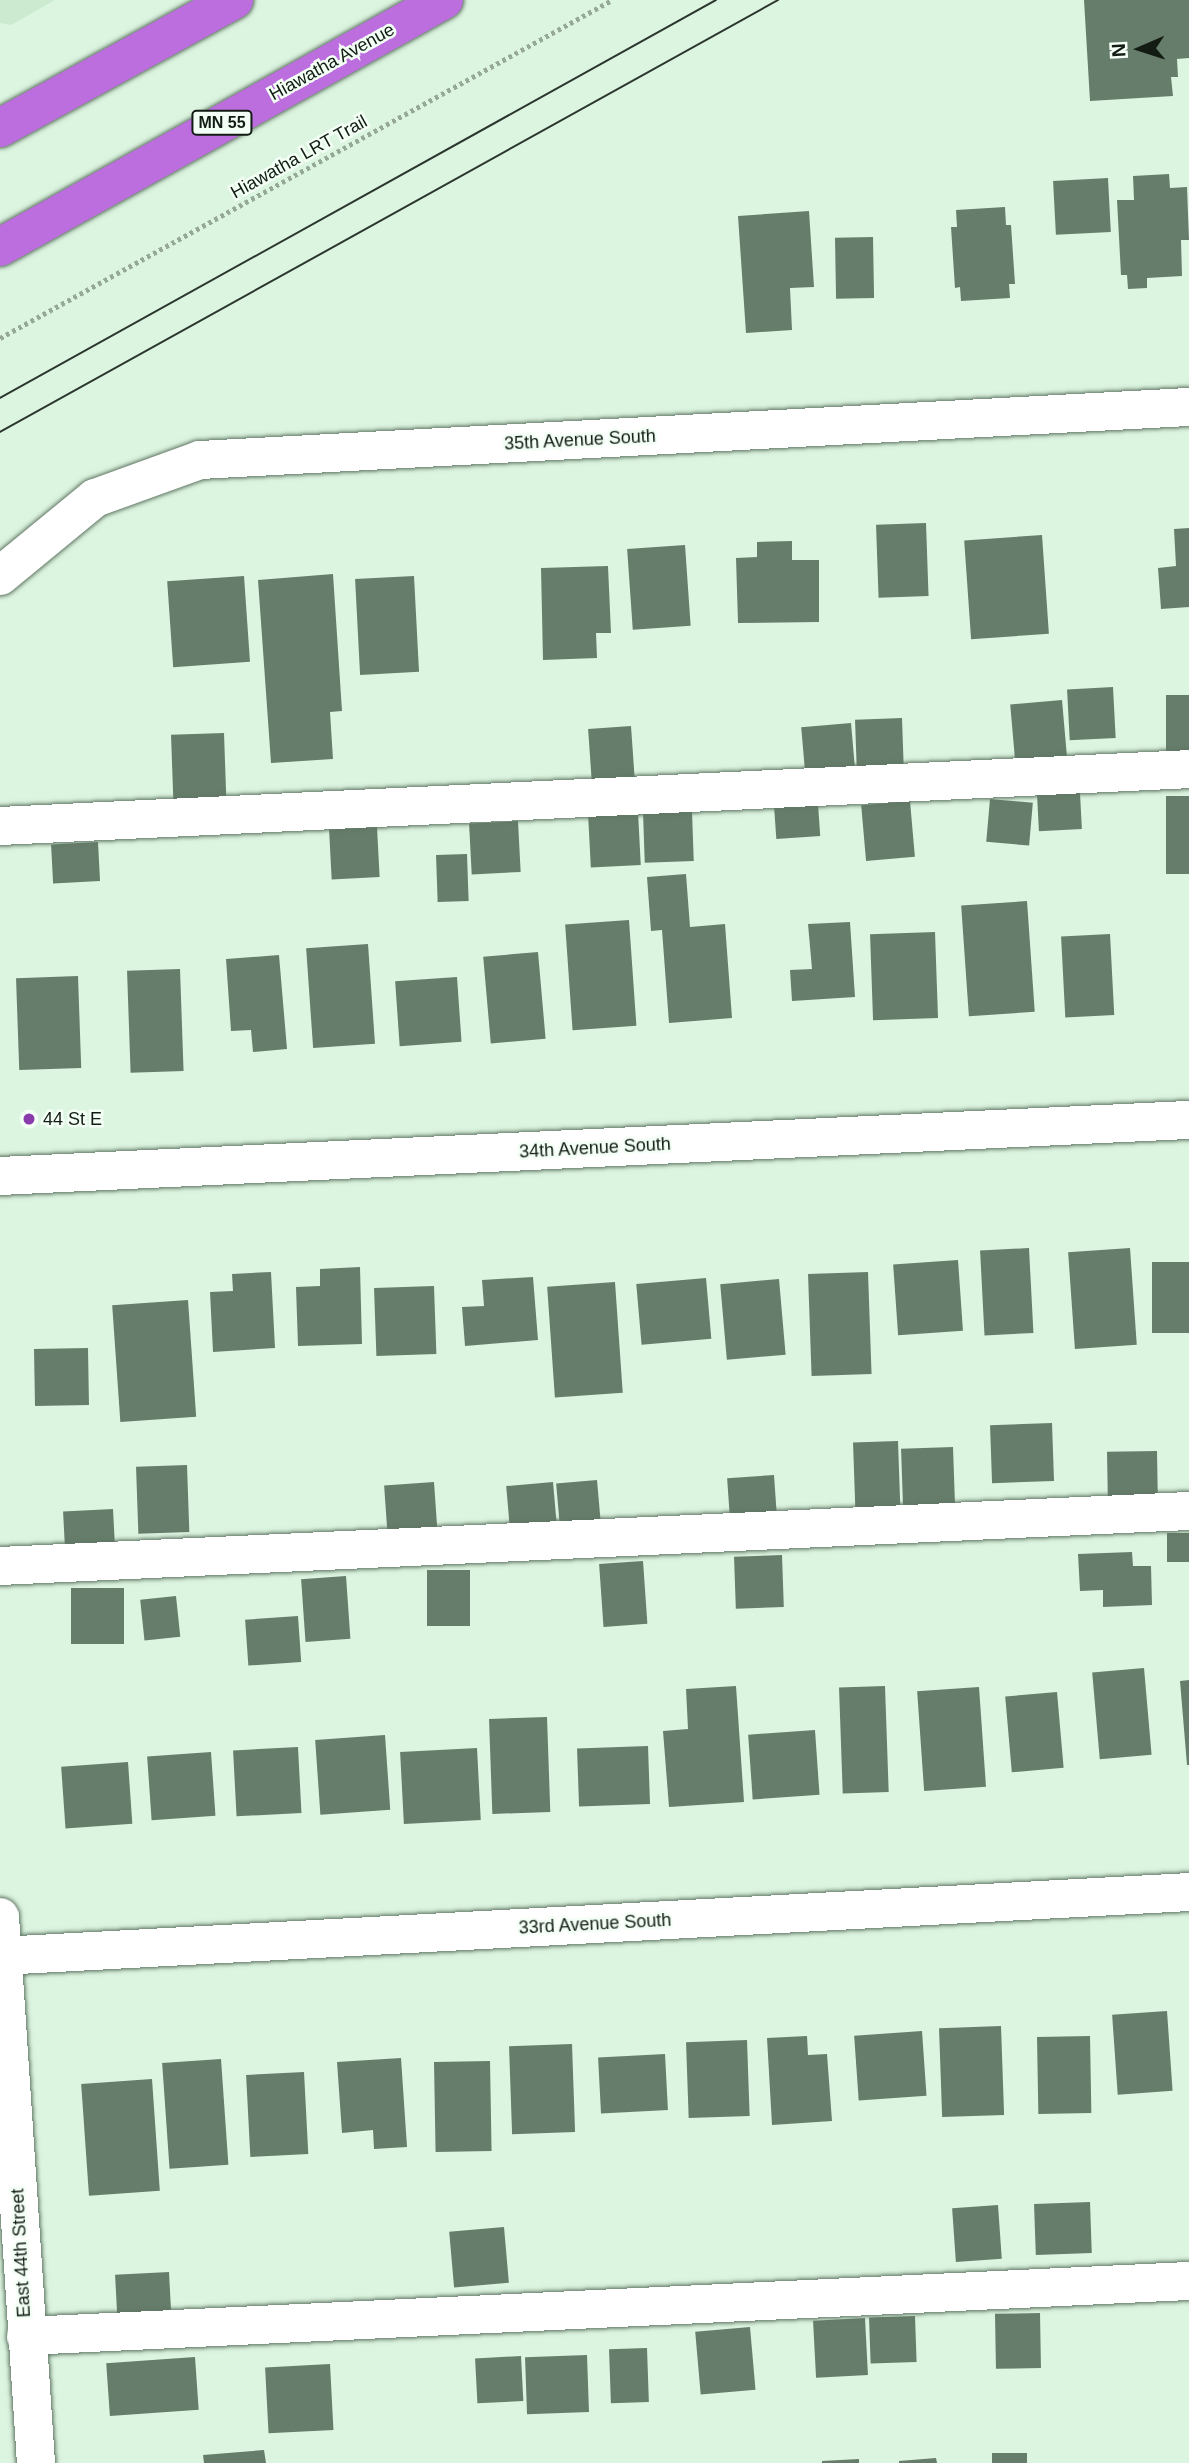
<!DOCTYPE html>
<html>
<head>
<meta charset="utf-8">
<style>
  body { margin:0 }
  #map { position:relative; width:1189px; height:2463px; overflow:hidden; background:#dcf5e0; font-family:Arial,sans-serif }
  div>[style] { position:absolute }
  .built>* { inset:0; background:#cbead0 }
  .building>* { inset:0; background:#667d6b; transform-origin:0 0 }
  .path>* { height:4.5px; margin-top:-2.25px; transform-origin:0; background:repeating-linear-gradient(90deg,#96a999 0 3.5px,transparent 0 7px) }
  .roads { filter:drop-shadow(0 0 2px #607664) drop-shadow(0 0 2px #607664) }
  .minor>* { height:38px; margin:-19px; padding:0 19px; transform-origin:19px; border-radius:19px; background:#fff }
  .highway>* { height:38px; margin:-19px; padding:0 19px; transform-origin:19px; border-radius:19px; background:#bc6ede }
  .tram>* { height:2px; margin:-1px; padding:0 1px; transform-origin:1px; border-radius:1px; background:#2b362e }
  .dots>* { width:19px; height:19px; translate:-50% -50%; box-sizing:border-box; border:4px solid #f3fef5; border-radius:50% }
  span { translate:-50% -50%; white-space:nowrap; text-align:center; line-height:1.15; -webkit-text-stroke:5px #f3fef5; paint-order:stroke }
  .shield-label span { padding:2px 5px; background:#f3fef5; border:2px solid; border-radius:5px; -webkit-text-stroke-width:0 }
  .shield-label { font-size:16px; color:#121b14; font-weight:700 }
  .street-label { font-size:18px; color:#121b14 }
  .poi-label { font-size:18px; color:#121b14 }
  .left { translate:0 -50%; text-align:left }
  .north { position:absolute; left:1105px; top:14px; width:70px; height:70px; -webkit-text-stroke:5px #f3fef5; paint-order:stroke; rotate:267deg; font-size:19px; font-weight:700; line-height:28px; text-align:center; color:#121b14 }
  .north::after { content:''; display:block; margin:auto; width:24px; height:32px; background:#121b14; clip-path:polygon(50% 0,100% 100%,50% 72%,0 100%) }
</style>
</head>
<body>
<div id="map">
  <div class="built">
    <i style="clip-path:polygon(0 0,55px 0,11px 25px,0 23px)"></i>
  </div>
  <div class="building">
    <i style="clip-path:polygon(1084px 0,1189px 0,1189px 58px,1177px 59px,1178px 77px,1171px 77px,1173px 96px,1090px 101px)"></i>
    <i style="clip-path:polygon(1169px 174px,1170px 188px,1187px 187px,1189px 240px,1181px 240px,1182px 276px,1147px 278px,1147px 288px,1128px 289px,1127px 275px,1121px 275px,1117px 200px,1134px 200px,1133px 176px)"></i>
    <i style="left:1108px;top:178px;width:54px;height:55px;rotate:87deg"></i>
    <i style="clip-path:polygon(1005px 207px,1006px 225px,1011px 225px,1015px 284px,1009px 284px,1010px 298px,961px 301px,960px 287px,955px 288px,951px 227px,957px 227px,956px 210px)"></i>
    <i style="clip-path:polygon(809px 211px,814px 287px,790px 288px,792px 330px,746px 333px,738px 216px)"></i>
    <i style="left:873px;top:237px;width:61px;height:38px;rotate:89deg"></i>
    <i style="left:926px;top:523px;width:73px;height:50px;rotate:88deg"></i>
    <i style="clip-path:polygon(1189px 528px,1189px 607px,1161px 609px,1158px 568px,1176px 566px,1174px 529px)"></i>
    <i style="left:1042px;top:535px;width:99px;height:78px;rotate:86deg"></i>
    <i style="clip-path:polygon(792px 541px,792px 560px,819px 560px,819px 622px,738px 623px,736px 558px,757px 557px,757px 542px)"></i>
    <i style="left:685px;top:545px;width:81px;height:58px;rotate:86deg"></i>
    <i style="clip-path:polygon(608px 566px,611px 633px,596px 633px,597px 658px,543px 660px,541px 568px)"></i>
    <i style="clip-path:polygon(333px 574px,342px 711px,330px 712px,333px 759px,271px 763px,258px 580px)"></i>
    <i style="left:244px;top:576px;width:86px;height:77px;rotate:86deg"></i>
    <i style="left:414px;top:576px;width:96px;height:59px;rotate:87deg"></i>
    <i style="left:1113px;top:687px;width:51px;height:46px;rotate:87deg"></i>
    <i style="left:1189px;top:695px;width:63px;height:23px;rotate:90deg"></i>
    <i style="left:1062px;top:700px;width:56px;height:52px;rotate:85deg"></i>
    <i style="left:902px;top:718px;width:52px;height:47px;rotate:88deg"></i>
    <i style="left:851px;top:723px;width:48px;height:50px;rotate:85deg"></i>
    <i style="left:631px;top:726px;width:55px;height:43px;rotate:86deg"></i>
    <i style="left:224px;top:733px;width:71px;height:53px;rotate:88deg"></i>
    <i style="left:1080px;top:793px;width:36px;height:43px;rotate:87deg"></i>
    <i style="left:1166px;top:796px;width:23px;height:78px"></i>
    <i style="left:990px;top:799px;width:43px;height:43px;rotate:5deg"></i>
    <i style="left:910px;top:801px;width:56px;height:49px;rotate:85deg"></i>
    <i style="left:818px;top:804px;width:32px;height:44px;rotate:86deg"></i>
    <i style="left:692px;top:811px;width:50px;height:49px;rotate:88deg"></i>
    <i style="left:638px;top:812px;width:53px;height:50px;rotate:87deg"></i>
    <i style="left:518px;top:821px;width:51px;height:49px;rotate:87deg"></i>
    <i style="left:377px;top:827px;width:50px;height:48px;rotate:87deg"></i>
    <i style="left:98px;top:842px;width:39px;height:47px;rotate:87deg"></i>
    <i style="left:467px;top:854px;width:47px;height:31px;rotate:88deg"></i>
    <i style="clip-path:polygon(686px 874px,690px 927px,725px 924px,732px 1018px,669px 1023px,662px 930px,651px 931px,647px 877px)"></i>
    <i style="left:1027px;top:901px;width:111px;height:66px;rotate:86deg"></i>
    <i style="left:629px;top:920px;width:106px;height:64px;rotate:86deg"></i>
    <i style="clip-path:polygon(850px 922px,855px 997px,792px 1001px,790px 970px,812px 969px,808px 924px)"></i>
    <i style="left:935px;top:932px;width:86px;height:65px;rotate:88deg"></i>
    <i style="left:1110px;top:934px;width:81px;height:49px;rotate:87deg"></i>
    <i style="left:368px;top:944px;width:100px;height:62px;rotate:86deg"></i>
    <i style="left:538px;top:952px;width:87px;height:55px;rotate:85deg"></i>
    <i style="clip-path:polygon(279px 955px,287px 1049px,253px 1052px,251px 1030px,231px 1031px,226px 959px)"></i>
    <i style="left:180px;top:969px;width:102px;height:53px;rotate:88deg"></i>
    <i style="left:78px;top:976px;width:92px;height:62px;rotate:88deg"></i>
    <i style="left:457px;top:977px;width:65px;height:62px;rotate:86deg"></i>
    <i style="left:1029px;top:1248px;width:85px;height:49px;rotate:87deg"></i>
    <i style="left:1130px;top:1248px;width:97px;height:62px;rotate:86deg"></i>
    <i style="left:958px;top:1260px;width:71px;height:65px;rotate:86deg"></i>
    <i style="left:1189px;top:1262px;width:71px;height:37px;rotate:90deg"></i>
    <i style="clip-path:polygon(360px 1267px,362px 1344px,298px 1346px,296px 1287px,320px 1286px,320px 1269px)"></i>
    <i style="clip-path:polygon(271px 1272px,275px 1348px,213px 1352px,210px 1292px,233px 1291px,232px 1274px)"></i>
    <i style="left:868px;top:1272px;width:102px;height:60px;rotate:88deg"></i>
    <i style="clip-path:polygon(533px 1277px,538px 1340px,465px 1346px,462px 1307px,484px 1306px,482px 1280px)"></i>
    <i style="left:706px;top:1278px;width:61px;height:70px;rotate:85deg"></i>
    <i style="left:779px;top:1279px;width:76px;height:59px;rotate:85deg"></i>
    <i style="left:615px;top:1282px;width:111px;height:68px;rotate:86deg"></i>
    <i style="left:434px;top:1286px;width:68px;height:60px;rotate:88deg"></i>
    <i style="left:188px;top:1300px;width:117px;height:76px;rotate:86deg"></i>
    <i style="left:88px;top:1348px;width:57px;height:54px;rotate:89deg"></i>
    <i style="left:1052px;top:1423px;width:58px;height:62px;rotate:88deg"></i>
    <i style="left:898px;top:1441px;width:76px;height:45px;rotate:88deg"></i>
    <i style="left:953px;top:1447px;width:66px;height:52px;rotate:88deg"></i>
    <i style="left:1157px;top:1451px;width:51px;height:50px;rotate:89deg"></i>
    <i style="left:187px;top:1465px;width:67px;height:51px;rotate:88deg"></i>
    <i style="left:774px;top:1475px;width:48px;height:47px;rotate:86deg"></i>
    <i style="left:597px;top:1480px;width:46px;height:41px;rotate:85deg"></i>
    <i style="left:434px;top:1482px;width:57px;height:50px;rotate:86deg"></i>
    <i style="left:553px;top:1482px;width:50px;height:47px;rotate:85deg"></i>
    <i style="left:113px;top:1509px;width:45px;height:50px;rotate:87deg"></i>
    <i style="left:1189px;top:1533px;width:29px;height:22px;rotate:90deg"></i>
    <i style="clip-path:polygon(1132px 1552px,1133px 1566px,1151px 1566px,1152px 1605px,1103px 1607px,1103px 1590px,1080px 1591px,1078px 1554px)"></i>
    <i style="left:782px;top:1555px;width:52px;height:48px;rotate:88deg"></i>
    <i style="left:643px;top:1561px;width:63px;height:44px;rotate:86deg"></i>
    <i style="left:427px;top:1570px;width:43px;height:56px"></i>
    <i style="left:346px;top:1576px;width:63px;height:45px;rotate:86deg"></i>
    <i style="left:124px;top:1588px;width:56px;height:53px;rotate:90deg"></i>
    <i style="left:176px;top:1596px;width:41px;height:36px;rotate:84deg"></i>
    <i style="left:298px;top:1616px;width:46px;height:53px;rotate:86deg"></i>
    <i style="left:1144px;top:1668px;width:87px;height:52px;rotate:85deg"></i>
    <i style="clip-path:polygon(1189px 1680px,1189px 1765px,1187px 1765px,1180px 1681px)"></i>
    <i style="clip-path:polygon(736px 1686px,744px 1802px,669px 1807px,663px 1731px,688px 1729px,686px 1689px)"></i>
    <i style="left:885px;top:1686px;width:106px;height:46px;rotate:88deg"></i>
    <i style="left:979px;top:1687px;width:100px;height:62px;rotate:86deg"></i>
    <i style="left:1057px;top:1692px;width:76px;height:52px;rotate:85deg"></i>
    <i style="left:547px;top:1717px;width:95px;height:58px;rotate:88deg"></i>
    <i style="left:815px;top:1730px;width:65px;height:67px;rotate:86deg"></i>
    <i style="left:385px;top:1735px;width:75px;height:70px;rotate:86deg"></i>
    <i style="left:648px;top:1746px;width:58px;height:71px;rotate:88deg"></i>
    <i style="left:298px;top:1747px;width:66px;height:65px;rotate:87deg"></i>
    <i style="left:477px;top:1748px;width:72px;height:77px;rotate:87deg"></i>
    <i style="left:211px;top:1752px;width:64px;height:64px;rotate:86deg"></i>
    <i style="left:128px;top:1762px;width:62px;height:67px;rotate:86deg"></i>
    <i style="left:1167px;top:2011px;width:80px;height:55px;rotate:86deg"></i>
    <i style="left:1001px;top:2026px;width:89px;height:62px;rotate:88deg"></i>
    <i style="left:922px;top:2031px;width:65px;height:68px;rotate:86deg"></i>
    <i style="clip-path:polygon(807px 2036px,808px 2055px,827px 2054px,832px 2121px,772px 2125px,767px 2038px)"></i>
    <i style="left:1090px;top:2036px;width:77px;height:53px;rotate:89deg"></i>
    <i style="left:747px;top:2040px;width:76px;height:61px;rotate:88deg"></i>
    <i style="left:572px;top:2044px;width:88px;height:63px;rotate:88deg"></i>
    <i style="left:665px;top:2054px;width:56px;height:67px;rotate:87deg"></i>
    <i style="clip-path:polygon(401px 2058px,407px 2147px,374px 2149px,373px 2130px,342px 2133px,337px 2062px)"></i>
    <i style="left:221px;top:2059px;width:106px;height:59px;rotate:86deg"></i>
    <i style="left:490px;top:2061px;width:90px;height:56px;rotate:89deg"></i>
    <i style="left:304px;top:2072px;width:82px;height:58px;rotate:87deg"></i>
    <i style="left:152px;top:2079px;width:112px;height:71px;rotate:86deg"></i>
    <i style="left:1090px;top:2202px;width:51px;height:56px;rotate:88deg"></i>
    <i style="left:998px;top:2205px;width:54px;height:46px;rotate:86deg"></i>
    <i style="left:504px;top:2227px;width:56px;height:55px;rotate:85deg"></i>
    <i style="left:169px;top:2272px;width:50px;height:54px;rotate:87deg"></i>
    <i style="left:1040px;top:2313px;width:55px;height:45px;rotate:89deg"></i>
    <i style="left:915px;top:2316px;width:46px;height:46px;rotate:88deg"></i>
    <i style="left:865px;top:2318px;width:57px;height:52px;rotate:87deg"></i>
    <i style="left:750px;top:2327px;width:63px;height:55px;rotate:85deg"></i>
    <i style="left:647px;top:2348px;width:54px;height:38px;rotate:88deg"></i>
    <i style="left:587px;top:2355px;width:57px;height:62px;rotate:88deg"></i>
    <i style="left:521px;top:2356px;width:45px;height:46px;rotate:87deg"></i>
    <i style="left:195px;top:2357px;width:53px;height:89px;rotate:86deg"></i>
    <i style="left:330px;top:2364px;width:66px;height:65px;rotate:87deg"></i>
    <i style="clip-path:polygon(264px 2450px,266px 2463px,204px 2463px,203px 2455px)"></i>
    <i style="left:1027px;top:2453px;width:10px;height:35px;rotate:90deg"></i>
    <i style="clip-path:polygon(936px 2458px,937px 2463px,899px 2463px,899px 2461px)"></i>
    <i style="clip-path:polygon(859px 2459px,859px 2463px,822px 2463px,822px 2461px)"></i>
  </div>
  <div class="path">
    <i style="left:0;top:338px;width:699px;rotate:-28.91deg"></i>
  </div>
  <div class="roads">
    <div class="minor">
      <i style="left:0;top:576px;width:123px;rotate:-39.4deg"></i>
      <i style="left:95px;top:498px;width:112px;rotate:-19.9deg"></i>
      <i style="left:200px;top:460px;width:990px;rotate:-3.07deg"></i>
      <i style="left:0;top:826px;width:1190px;rotate:-2.74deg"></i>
      <i style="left:0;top:1176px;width:1190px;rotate:-2.7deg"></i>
      <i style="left:0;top:1566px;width:1190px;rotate:-2.65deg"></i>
      <i style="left:0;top:1917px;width:547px;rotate:86.23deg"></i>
      <i style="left:0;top:1956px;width:1191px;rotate:-3.08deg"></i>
      <i style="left:26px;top:2336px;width:1164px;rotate:-2.71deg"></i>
    </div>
    <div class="highway">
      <i style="left:0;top:128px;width:267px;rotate:-28.7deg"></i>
      <i style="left:0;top:247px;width:508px;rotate:-29.09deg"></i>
    </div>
  </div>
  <div class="tram">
    <i style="left:0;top:398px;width:819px;rotate:-29.07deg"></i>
    <i style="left:0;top:432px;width:890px;rotate:-29.04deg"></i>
  </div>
  <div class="dots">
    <i style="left:29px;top:1119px;background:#8a3bab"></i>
  </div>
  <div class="shield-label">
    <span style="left:222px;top:123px">MN 55</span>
  </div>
  <div class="street-label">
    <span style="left:332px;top:62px;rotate:-29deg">Hiawatha Avenue</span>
    <span style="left:299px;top:157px;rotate:-29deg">Hiawatha LRT Trail</span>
    <span style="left:580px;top:440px;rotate:-3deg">35th Avenue South</span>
    <span style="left:595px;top:1148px;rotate:-3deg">34th Avenue South</span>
    <span style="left:595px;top:1924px;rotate:-3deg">33rd Avenue South</span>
    <span style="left:21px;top:2253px;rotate:-93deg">East 44th Street</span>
  </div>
  <div class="poi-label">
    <span class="left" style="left:43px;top:1119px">44 St E</span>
  </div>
  <div class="north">N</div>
</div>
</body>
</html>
